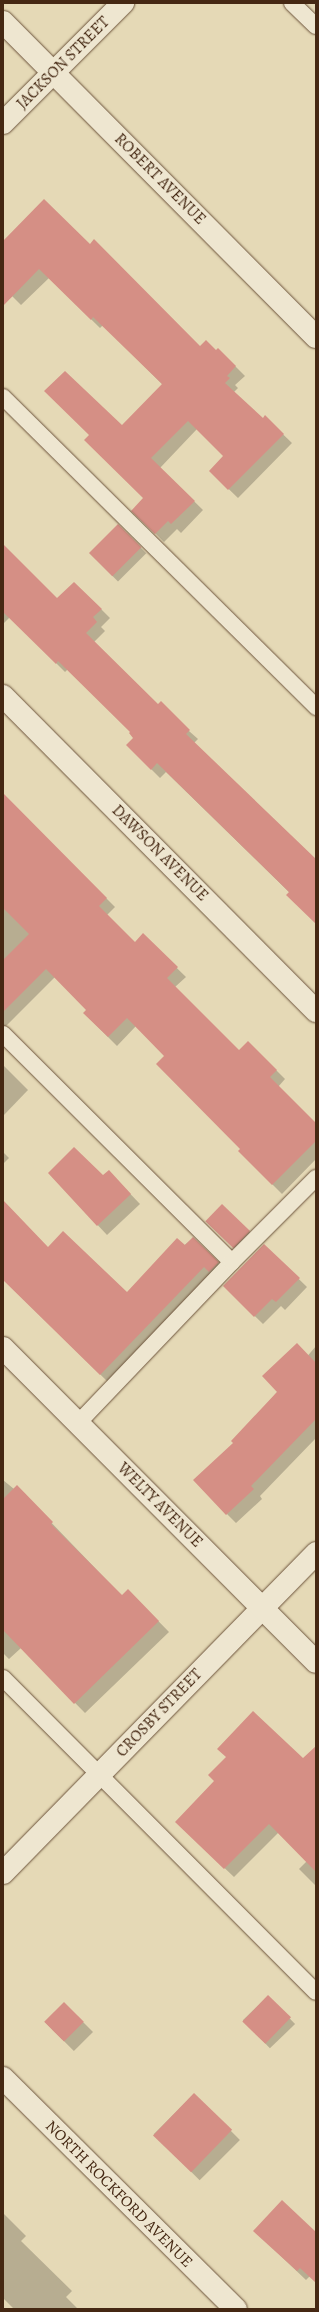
<!DOCTYPE html>
<html>
<head>
<meta charset="utf-8">
<style>
  body { margin:0 }
  #map { position:relative; width:319px; height:2312px; overflow:hidden; background:#e5d9b6; font-family:Alegreya,serif }
  div>[style] { position:absolute }
  .shadow>* { inset:0; background:#0003; transform-origin:0 0 }
  .building>* { inset:0; background:#d58f85; transform-origin:0 0 }
  .roads { filter:drop-shadow(0 0 1px #6d543c) drop-shadow(0 0 1px #6d543c) }
  .service>* { height:16px; margin:-8px; padding:0 8px; transform-origin:8px; border-radius:8px; background:#eee6d0 }
  .minor>* { height:22px; margin:-11px; padding:0 11px; transform-origin:11px; border-radius:11px; background:#eee6d0 }
  .tertiary>* { height:22px; margin:-11px; padding:0 11px; transform-origin:11px; border-radius:11px; background:#eee6d0 }
  span { translate:-50% -50%; white-space:nowrap; text-align:center; line-height:1.15; -webkit-text-stroke:3.5px #eee6d0; paint-order:stroke }
  .street-label { font-size:16px; color:#452813 }
  .frame { position:absolute; inset:0; border:4px solid #452813; pointer-events:none }
</style>
</head>
<body>
<div id="map">
  <div class="shadow">
    <i style="clip-path:polygon(3px 243px,90px 245px,200px 347px,216px 352px,218px 349px,245px 376px,235px 385px,238px 388px,234px 392px,263px 420px,265px 417px,292px 443px,238px 498px,210px 471px,224px 456px,197px 429px,160px 468px,203px 510px,181px 533px,177px 529px,164px 542px,133px 511px,145px 498px,122px 426px,163px 385px,103px 325px,100px 328px,49px 278px,21px 305px,3px 287px)"></i>
    <i style="left:118px;top:525px;width:40px;height:40px;rotate:45deg"></i>
    <i style="clip-path:polygon(3px 545px,57px 600px,101px 609px,110px 618px,101px 627px,105px 631px,94px 642px,158px 705px,189px 731px,198px 739px,194px 743px,316px 860px,316px 923px,290px 893px,166px 772px,160px 778px,136px 754px,135px 738px,132px 732px,68px 669px,65px 672px,10px 617px,3px 624px)"></i>
    <i style="clip-path:polygon(3px 795px,115px 907px,107px 915px,135px 943px,143px 935px,186px 977px,175px 987px,239px 1051px,248px 1042px,285px 1079px,278px 1087px,316px 1125px,316px 1159px,282px 1194px,239px 1151px,242px 1149px,166px 1056px,136px 1026px,117px 1046px,84px 1013px,88px 1010px,55px 977px,3px 1029px)"></i>
    <i style="clip-path:polygon(3px 1065px,28px 1090px,3px 1116px)"></i>
    <i style="clip-path:polygon(3px 1152px,9px 1158px,3px 1164px)"></i>
    <i style="clip-path:polygon(49px 1173px,103px 1177px,118px 1181px,140px 1204px,107px 1235px)"></i>
    <i style="clip-path:polygon(3px 1201px,48px 1248px,127px 1293px,193px 1238px,227px 1272px,109px 1383px,11px 1287px,3px 1264px)"></i>
    <i style="left:222px;top:1206px;width:45px;height:22px;rotate:43deg"></i>
    <i style="clip-path:polygon(264px 1245px,307px 1287px,285px 1310px,281px 1306px,263px 1324px,224px 1286px)"></i>
    <i style="clip-path:polygon(316px 1346px,316px 1438px,260px 1496px,262px 1499px,236px 1523px,227px 1514px,234px 1443px)"></i>
    <i style="clip-path:polygon(3px 1480px,14px 1489px,17px 1487px,122px 1596px,128px 1590px,169px 1632px,85px 1713px,21px 1648px,9px 1659px,3px 1653px)"></i>
    <i style="clip-path:polygon(303px 1760px,316px 1769px,316px 1886px,299px 1869px,307px 1861px,279px 1832px,234px 1877px,176px 1822px)"></i>
    <i style="left:268px;top:1996px;width:39px;height:35px;rotate:46deg"></i>
    <i style="left:64px;top:2003px;width:41px;height:27px;rotate:45deg"></i>
    <i style="left:194px;top:2094px;width:65px;height:57px;rotate:45deg"></i>
    <i style="clip-path:polygon(3px 2213px,26px 2236px,21px 2241px,72px 2291px,66px 2297px,78px 2309px,14px 2309px,3px 2298px)"></i>
    <i style="clip-path:polygon(316px 2233px,316px 2282px,310px 2276px,306px 2280px,264px 2240px)"></i>
  </div>
  <div class="building">
    <i style="clip-path:polygon(44px 199px,90px 244px,94px 239px,200px 346px,206px 340px,216px 350px,218px 348px,236px 366px,227px 376px,230px 378px,225px 383px,263px 418px,265px 415px,284px 434px,228px 490px,209px 471px,223px 456px,188px 421px,151px 458px,195px 501px,171px 524px,168px 521px,155px 534px,131px 511px,143px 498px,84px 440px,89px 435px,44px 391px,65px 371px,122px 425px,162px 384px,93px 317px,91px 320px,39px 269px,3px 306px,3px 241px)"></i>
    <i style="left:118px;top:524px;width:33px;height:41px;rotate:45deg"></i>
    <i style="clip-path:polygon(3px 544px,57px 598px,74px 582px,102px 609px,93px 617px,97px 622px,86px 633px,158px 704px,161px 701px,190px 730px,186px 734px,316px 859px,316px 924px,286px 895px,289px 892px,157px 763px,151px 770px,126px 745px,133px 738px,129px 733px,130px 732px,58px 661px,56px 664px,3px 612px)"></i>
    <i style="clip-path:polygon(3px 793px,107px 898px,99px 906px,135px 942px,143px 933px,178px 967px,167px 978px,239px 1050px,248px 1041px,277px 1070px,270px 1077px,316px 1123px,316px 1141px,272px 1185px,238px 1151px,240px 1149px,156px 1064px,164px 1056px,127px 1018px,108px 1037px,83px 1013px,86px 1010px,46px 969px,3px 1012px,3px 960px,29px 934px,3px 908px)"></i>
    <i style="clip-path:polygon(74px 1147px,103px 1175px,109px 1170px,131px 1194px,97px 1226px,48px 1173px)"></i>
    <i style="clip-path:polygon(3px 1200px,48px 1247px,63px 1231px,127px 1292px,177px 1238px,185px 1245px,193px 1237px,219px 1262px,209px 1272px,204px 1267px,100px 1375px,3px 1280px)"></i>
    <i style="left:222px;top:1204px;width:39px;height:24px;rotate:44deg"></i>
    <i style="clip-path:polygon(264px 1244px,300px 1278px,276px 1302px,272px 1299px,254px 1317px,223px 1286px)"></i>
    <i style="clip-path:polygon(297px 1343px,316px 1363px,316px 1419px,251px 1486px,254px 1489px,226px 1515px,193px 1480px,233px 1443px,231px 1441px,277px 1392px,262px 1376px)"></i>
    <i style="clip-path:polygon(17px 1485px,53px 1522px,51px 1524px,122px 1595px,128px 1589px,159px 1621px,74px 1704px,3px 1630px,3px 1499px)"></i>
    <i style="clip-path:polygon(253px 1711px,303px 1758px,316px 1746px,316px 1872px,269px 1824px,224px 1869px,175px 1822px,214px 1781px,208px 1775px,226px 1757px,217px 1749px)"></i>
    <i style="left:268px;top:1995px;width:32px;height:37px;rotate:44deg"></i>
    <i style="left:64px;top:2002px;width:28px;height:28px;rotate:45deg"></i>
    <i style="left:194px;top:2093px;width:53px;height:59px;rotate:44deg"></i>
    <i style="clip-path:polygon(282px 2200px,316px 2232px,316px 2283px,300px 2268px,297px 2271px,253px 2231px)"></i>
  </div>
  <div class="roads">
    <div class="service">
      <i style="left:292px;top:3px;width:33px;rotate:44deg"></i>
      <i style="left:3px;top:397px;width:441px;rotate:44.7deg"></i>
      <i style="left:3px;top:1034px;width:323px;rotate:44.9deg"></i>
      <i style="left:232px;top:1262px;width:223px;rotate:133.7deg"></i>
      <i style="left:232px;top:1262px;width:119px;rotate:-45deg"></i>
      <i style="left:3px;top:1678px;width:443px;rotate:45.1deg"></i>
    </div>
    <div class="minor">
      <i style="left:3px;top:22px;width:444px;rotate:45.2deg"></i>
      <i style="left:3px;top:123px;width:170px;rotate:-45deg"></i>
      <i style="left:3px;top:696px;width:444px;rotate:45.2deg"></i>
      <i style="left:3px;top:1873px;width:448px;rotate:-45.6deg"></i>
      <i style="left:3px;top:2078px;width:328px;rotate:44.8deg"></i>
    </div>
    <div class="tertiary">
      <i style="left:3px;top:1348px;width:443px;rotate:45.1deg"></i>
    </div>
  </div>
  <div class="street-label">
    <span style="left:63px;top:63px;rotate:-45deg">JACKSON STREET</span>
    <span style="left:160px;top:179px;rotate:45deg">ROBERT AVENUE</span>
    <span style="left:160px;top:853px;rotate:45deg">DAWSON AVENUE</span>
    <span style="left:160px;top:1505px;rotate:45deg">WELTY AVENUE</span>
    <span style="left:159px;top:1713px;rotate:-46deg">CROSBY STREET</span>
    <span style="left:119px;top:2194px;rotate:45deg">NORTH ROCKFORD AVENUE</span>
  </div>
  <div class="frame"></div>
</div>
</body>
</html>
